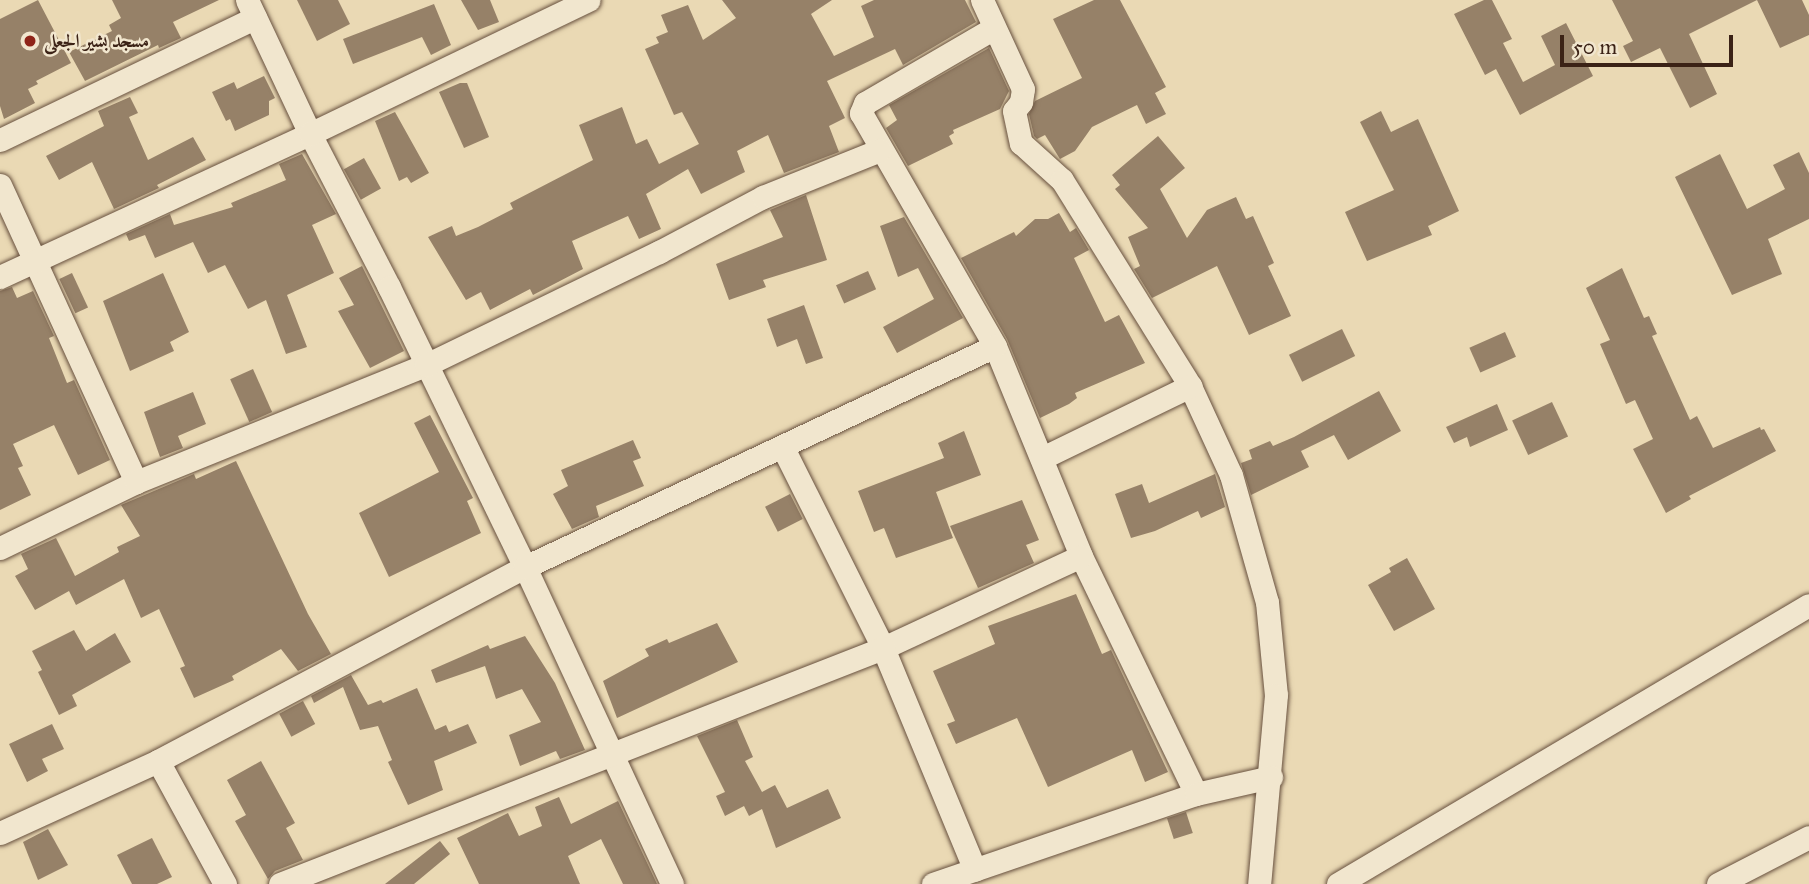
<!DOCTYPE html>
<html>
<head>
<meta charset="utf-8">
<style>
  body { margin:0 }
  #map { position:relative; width:1809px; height:884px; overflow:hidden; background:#ead9b4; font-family:"IM FELL Great Primer",Amiri,serif }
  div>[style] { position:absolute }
  .building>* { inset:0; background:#968168; transform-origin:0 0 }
  .roads { filter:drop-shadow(0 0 2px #67503e) drop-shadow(0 0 2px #67503e) }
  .minor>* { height:23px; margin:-11.5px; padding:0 11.5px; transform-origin:11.5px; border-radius:11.5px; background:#f1e6ce }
  .dots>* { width:19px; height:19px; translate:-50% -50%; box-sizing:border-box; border:4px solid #f1e6ce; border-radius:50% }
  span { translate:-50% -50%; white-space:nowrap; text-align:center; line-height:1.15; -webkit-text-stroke:5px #f1e6ce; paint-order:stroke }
  .poi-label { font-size:19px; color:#3b2216; font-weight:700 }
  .left { translate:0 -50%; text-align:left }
  .scale { position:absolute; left:1560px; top:35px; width:173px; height:32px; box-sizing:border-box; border:4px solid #3b2216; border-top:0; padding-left:9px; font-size:21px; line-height:24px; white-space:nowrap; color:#3b2216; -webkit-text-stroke:5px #f1e6ce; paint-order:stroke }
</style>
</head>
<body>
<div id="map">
  <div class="building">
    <i style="clip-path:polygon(38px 0,71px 63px,36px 81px,38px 84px,28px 89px,35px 103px,4px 119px,0 106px,0 19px)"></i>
    <i style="clip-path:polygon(112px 0,219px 0,173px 22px,181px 38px,159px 48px,158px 45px,85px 81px,69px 52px,112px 31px,109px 25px,121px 18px)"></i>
    <i style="clip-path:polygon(297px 0,338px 0,350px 24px,317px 41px)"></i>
    <i style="clip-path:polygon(461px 0,490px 0,499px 22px,478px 30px)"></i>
    <i style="clip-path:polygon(722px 0,832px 0,811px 14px,834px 56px,874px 37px,861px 6px,874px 0,965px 0,976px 22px,903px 65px,895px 49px,827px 81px,845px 118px,829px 126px,839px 152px,784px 173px,768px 135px,737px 151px,745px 172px,701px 194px,688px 169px,646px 194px,661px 229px,639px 239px,628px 216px,572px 241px,583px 269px,533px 295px,530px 289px,490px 310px,481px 292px,466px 300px,428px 237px,452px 226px,456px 236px,478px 227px,513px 209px,510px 203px,593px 160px,579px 125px,622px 107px,636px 144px,647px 139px,659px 164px,699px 144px,682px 112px,674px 115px,645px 49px,659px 43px,656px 37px,668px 32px,661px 15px,688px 5px,703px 40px,736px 18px)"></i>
    <i style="clip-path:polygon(1094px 0,1120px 0,1166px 87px,1155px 93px,1166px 114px,1146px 124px,1137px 105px,1092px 127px,1075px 151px,1060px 159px,1045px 135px,1037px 139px,1034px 136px,1029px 114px,1035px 101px,1082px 78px,1053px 19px)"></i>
    <i style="clip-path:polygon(1484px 0,1492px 0,1512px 39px,1503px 43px,1523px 82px,1555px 65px,1541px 36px,1566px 23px,1593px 76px,1520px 115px,1496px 69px,1485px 75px,1454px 14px)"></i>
    <i style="clip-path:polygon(1612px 0,1802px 0,1809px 15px,1809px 35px,1780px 48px,1757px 0,1689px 34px,1717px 94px,1690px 108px,1660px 48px,1631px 62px,1623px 46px,1633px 41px)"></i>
    <i style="clip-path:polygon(434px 4px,451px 45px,431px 55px,422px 37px,353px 64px,343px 39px)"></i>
    <i style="clip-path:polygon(989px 48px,1009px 91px,1000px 109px,953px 130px,954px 133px,949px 136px,953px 144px,908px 166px,886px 128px,897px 120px,889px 105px)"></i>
    <i style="clip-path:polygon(264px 76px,275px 98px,269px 101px,269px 115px,235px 131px,230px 119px,226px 121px,212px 92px,234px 82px,237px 89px)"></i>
    <i style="clip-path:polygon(460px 83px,467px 83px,489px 137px,464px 148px,439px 92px)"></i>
    <i style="clip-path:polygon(130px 97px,138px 113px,129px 117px,148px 160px,193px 137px,206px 160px,157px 185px,159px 188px,114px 209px,92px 162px,59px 180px,46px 156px,104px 126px,98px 111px)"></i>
    <i style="clip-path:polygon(1381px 111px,1391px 132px,1418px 119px,1459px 211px,1428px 226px,1432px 235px,1367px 261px,1345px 212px,1394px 190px,1360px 122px)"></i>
    <i style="clip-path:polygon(395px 112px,429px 173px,411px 183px,407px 177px,399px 181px,375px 121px)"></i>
    <i style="clip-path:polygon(1158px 136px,1185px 168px,1160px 189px,1187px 238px,1207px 210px,1236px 197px,1246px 219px,1253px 216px,1274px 263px,1268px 266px,1291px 316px,1249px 335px,1217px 266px,1152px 298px,1134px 269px,1140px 266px,1128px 237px,1148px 228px,1115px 189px,1120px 185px,1112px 175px)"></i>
    <i style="clip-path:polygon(1799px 152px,1809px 173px,1809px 219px,1768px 239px,1782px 274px,1732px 295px,1675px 177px,1720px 154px,1747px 209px,1785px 189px,1773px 165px)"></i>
    <i style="clip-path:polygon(302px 154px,336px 214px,312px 225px,334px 273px,287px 295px,307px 347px,286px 354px,266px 300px,248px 309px,225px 265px,208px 273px,193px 242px,155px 258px,145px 235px,129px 241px,126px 234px,170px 214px,174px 225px,233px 207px,231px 203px,286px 180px,279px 164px)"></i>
    <i style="left:364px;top:158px;width:35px;height:23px;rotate:61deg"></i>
    <i style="clip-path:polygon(806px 195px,827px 260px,763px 280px,766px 287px,729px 300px,716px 264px,783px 237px,770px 210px)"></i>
    <i style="clip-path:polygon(1059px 213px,1070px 232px,1076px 228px,1089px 250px,1074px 258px,1105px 322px,1119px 315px,1145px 363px,1075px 393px,1077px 398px,1069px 404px,1040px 418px,1007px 339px,961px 258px,1014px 232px,1016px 236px,1035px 219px,1048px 219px)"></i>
    <i style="clip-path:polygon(904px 217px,963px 318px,897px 353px,883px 327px,934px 299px,918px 268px,898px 277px,880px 226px)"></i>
    <i style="clip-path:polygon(362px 266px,404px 351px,370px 368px,338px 311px,354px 305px,339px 278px)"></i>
    <i style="clip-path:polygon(1622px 268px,1644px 318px,1649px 316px,1657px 334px,1652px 336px,1690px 420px,1697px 416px,1713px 448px,1760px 427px,1761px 430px,1764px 429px,1776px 451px,1689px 496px,1691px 499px,1666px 513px,1633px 449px,1653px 439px,1635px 400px,1626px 404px,1600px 344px,1610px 340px,1586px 288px)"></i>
    <i style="left:868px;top:271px;width:20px;height:35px;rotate:66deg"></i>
    <i style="left:72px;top:273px;width:38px;height:14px;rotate:65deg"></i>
    <i style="clip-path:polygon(163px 273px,189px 332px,170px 342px,174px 351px,130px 371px,103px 301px)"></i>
    <i style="clip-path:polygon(12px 287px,17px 298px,33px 291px,54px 336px,49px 338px,67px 383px,74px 380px,110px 460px,78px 475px,54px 425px,13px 444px,23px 466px,18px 468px,31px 495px,0 510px,0 291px)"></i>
    <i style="clip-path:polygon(804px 305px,823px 358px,806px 364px,797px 339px,777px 347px,767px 319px)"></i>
    <i style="left:1342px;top:329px;width:30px;height:59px;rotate:64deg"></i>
    <i style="left:1505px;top:332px;width:27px;height:39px;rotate:66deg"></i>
    <i style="left:253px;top:369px;width:47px;height:25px;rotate:66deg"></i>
    <i style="clip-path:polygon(1379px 391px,1401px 431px,1348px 460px,1334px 435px,1301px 451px,1309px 467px,1251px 495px,1241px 463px,1252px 459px,1249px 450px,1270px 441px,1273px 446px,1294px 437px)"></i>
    <i style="clip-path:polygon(193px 392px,206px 424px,178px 436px,183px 448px,160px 457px,144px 412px)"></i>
    <i style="left:1552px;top:402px;width:38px;height:44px;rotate:65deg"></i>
    <i style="clip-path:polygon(1497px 404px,1508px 430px,1470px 447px,1467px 437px,1454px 443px,1446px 427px)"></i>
    <i style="clip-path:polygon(430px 415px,473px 498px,467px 501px,481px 533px,389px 577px,359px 513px,439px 472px,414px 423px)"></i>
    <i style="clip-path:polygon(964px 431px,981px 475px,936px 492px,953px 538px,896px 558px,884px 528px,874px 532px,858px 491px,944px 458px,938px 443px)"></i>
    <i style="clip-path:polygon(633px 440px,641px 458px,633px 461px,644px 486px,596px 506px,599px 517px,572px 529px,553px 494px,568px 486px,561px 470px)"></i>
    <i style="clip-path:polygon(236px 461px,308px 614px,331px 654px,298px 671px,281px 649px,232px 676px,234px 680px,194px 698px,180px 668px,185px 666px,159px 609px,141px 618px,124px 579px,76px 605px,69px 591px,35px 610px,15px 576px,28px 569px,21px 554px,56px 538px,75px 576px,119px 552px,117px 547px,140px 536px,121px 505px,194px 474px,196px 479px)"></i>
    <i style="clip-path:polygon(1215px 474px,1225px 507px,1201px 518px,1198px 511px,1155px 531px,1131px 538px,1115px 494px,1142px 484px,1149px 503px)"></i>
    <i style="left:790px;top:494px;width:28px;height:28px;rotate:63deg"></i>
    <i style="clip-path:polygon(1022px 500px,1039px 540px,1026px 545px,1034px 563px,978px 588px,950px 526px)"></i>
    <i style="clip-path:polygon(1407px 558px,1435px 609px,1394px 631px,1368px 585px,1391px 572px,1389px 568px)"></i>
    <i style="clip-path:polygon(1076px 594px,1102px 654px,1111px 650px,1168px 772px,1145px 782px,1132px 750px,1048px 787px,1017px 718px,956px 744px,947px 724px,955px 721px,933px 671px,995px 644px,988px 626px)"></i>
    <i style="clip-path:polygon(717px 623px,738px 662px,617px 718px,603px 681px,649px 656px,645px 649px,667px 639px,669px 643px)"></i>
    <i style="clip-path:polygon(74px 630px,86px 651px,115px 633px,131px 662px,72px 695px,77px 706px,59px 715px,38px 672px,42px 670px,32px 651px)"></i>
    <i style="clip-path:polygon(525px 636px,555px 683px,585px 750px,560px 759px,556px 751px,520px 766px,509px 735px,541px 722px,522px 689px,496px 699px,485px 666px,436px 683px,431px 670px,488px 645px,490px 649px)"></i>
    <i style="clip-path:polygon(351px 675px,368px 705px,381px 700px,383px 703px,417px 688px,435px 730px,446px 725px,449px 732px,468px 724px,477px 743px,434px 761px,443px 790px,408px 805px,388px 762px,392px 760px,378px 726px,360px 730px,343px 687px,314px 703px,311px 696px)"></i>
    <i style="left:303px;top:701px;width:26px;height:27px;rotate:62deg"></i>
    <i style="clip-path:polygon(737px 720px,753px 757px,745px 761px,762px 792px,775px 785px,787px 808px,828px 789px,841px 818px,776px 848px,762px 809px,749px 816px,744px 806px,725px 816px,716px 796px,725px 792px,697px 736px)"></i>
    <i style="clip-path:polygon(52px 724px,64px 749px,42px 759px,48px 771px,27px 782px,9px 744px)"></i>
    <i style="clip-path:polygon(261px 761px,295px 823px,286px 828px,303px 860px,275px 871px,268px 879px,235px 821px,246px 815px,227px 780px)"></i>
    <i style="clip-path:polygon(559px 797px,571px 824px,618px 801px,657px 884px,623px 884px,601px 839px,568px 856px,580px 884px,479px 884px,457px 838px,508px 813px,519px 836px,542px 826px,535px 807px)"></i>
    <i style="left:1186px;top:812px;width:22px;height:20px;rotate:72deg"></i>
    <i style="clip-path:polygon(48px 829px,68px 865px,38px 880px,23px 842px)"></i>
    <i style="clip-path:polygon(152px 838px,172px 877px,157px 884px,132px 884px,117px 855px)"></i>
    <i style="clip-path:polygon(440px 841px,450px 854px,414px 884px,385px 884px)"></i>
  </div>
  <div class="roads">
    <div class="minor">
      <i style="left:247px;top:0;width:148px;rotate:64.8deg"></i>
      <i style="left:310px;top:134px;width:172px;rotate:62.7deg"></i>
      <i style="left:389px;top:287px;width:311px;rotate:64.1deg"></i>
      <i style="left:525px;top:567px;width:349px;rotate:65.1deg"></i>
      <i style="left:982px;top:0;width:98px;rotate:65.3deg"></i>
      <i style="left:1023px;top:89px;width:13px;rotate:99deg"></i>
      <i style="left:1021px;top:102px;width:11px;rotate:128deg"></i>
      <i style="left:1014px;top:111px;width:33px;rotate:78deg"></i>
      <i style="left:1021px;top:143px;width:55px;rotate:42.1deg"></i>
      <i style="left:1062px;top:180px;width:243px;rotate:58.1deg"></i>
      <i style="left:1190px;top:386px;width:98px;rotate:65.3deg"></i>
      <i style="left:1231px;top:475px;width:132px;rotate:74.2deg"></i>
      <i style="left:1267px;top:602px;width:93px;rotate:84.5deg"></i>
      <i style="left:1276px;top:695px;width:190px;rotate:95.1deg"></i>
      <i style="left:994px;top:28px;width:149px;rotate:149.8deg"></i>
      <i style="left:865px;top:103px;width:11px;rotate:112deg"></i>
      <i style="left:861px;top:113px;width:269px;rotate:60.1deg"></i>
      <i style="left:995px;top:346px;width:227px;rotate:67.7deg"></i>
      <i style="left:1081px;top:556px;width:264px;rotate:64.2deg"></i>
      <i style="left:0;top:140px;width:283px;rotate:-25.6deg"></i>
      <i style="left:0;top:185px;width:327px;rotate:65.4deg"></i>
      <i style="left:0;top:277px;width:341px;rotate:-24.8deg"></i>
      <i style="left:310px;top:134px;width:309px;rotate:-25.7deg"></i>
      <i style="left:783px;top:448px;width:224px;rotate:63.4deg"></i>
      <i style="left:883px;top:648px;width:218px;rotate:-24.9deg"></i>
      <i style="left:1042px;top:458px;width:165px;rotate:-25.9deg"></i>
      <i style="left:0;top:548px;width:151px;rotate:-25.9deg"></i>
      <i style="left:136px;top:482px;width:313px;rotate:-22deg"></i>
      <i style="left:426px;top:365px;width:259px;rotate:-25.9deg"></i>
      <i style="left:659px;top:252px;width:118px;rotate:-27.9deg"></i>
      <i style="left:763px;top:197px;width:126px;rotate:-21.9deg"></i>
      <i style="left:158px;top:761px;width:140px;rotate:61.4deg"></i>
      <i style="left:0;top:833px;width:174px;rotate:-24.5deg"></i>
      <i style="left:158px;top:761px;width:415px;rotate:-27.9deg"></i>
      <i style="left:525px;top:567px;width:519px;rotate:-25.18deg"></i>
      <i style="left:280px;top:884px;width:648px;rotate:-21.37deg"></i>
      <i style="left:883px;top:648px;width:240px;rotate:67.5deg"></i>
      <i style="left:933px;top:884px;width:278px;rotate:-18.9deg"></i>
      <i style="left:1196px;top:794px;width:77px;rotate:-12.8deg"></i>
      <i style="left:1338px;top:884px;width:547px;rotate:-30.64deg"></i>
      <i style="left:1718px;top:884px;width:102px;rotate:-27.3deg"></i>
    </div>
  </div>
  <div class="dots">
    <i style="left:30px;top:41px;background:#8f2418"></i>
  </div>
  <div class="poi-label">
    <span class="left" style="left:44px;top:41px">مسجد بشير الجعلى</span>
  </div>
  <div class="scale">50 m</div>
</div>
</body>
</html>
